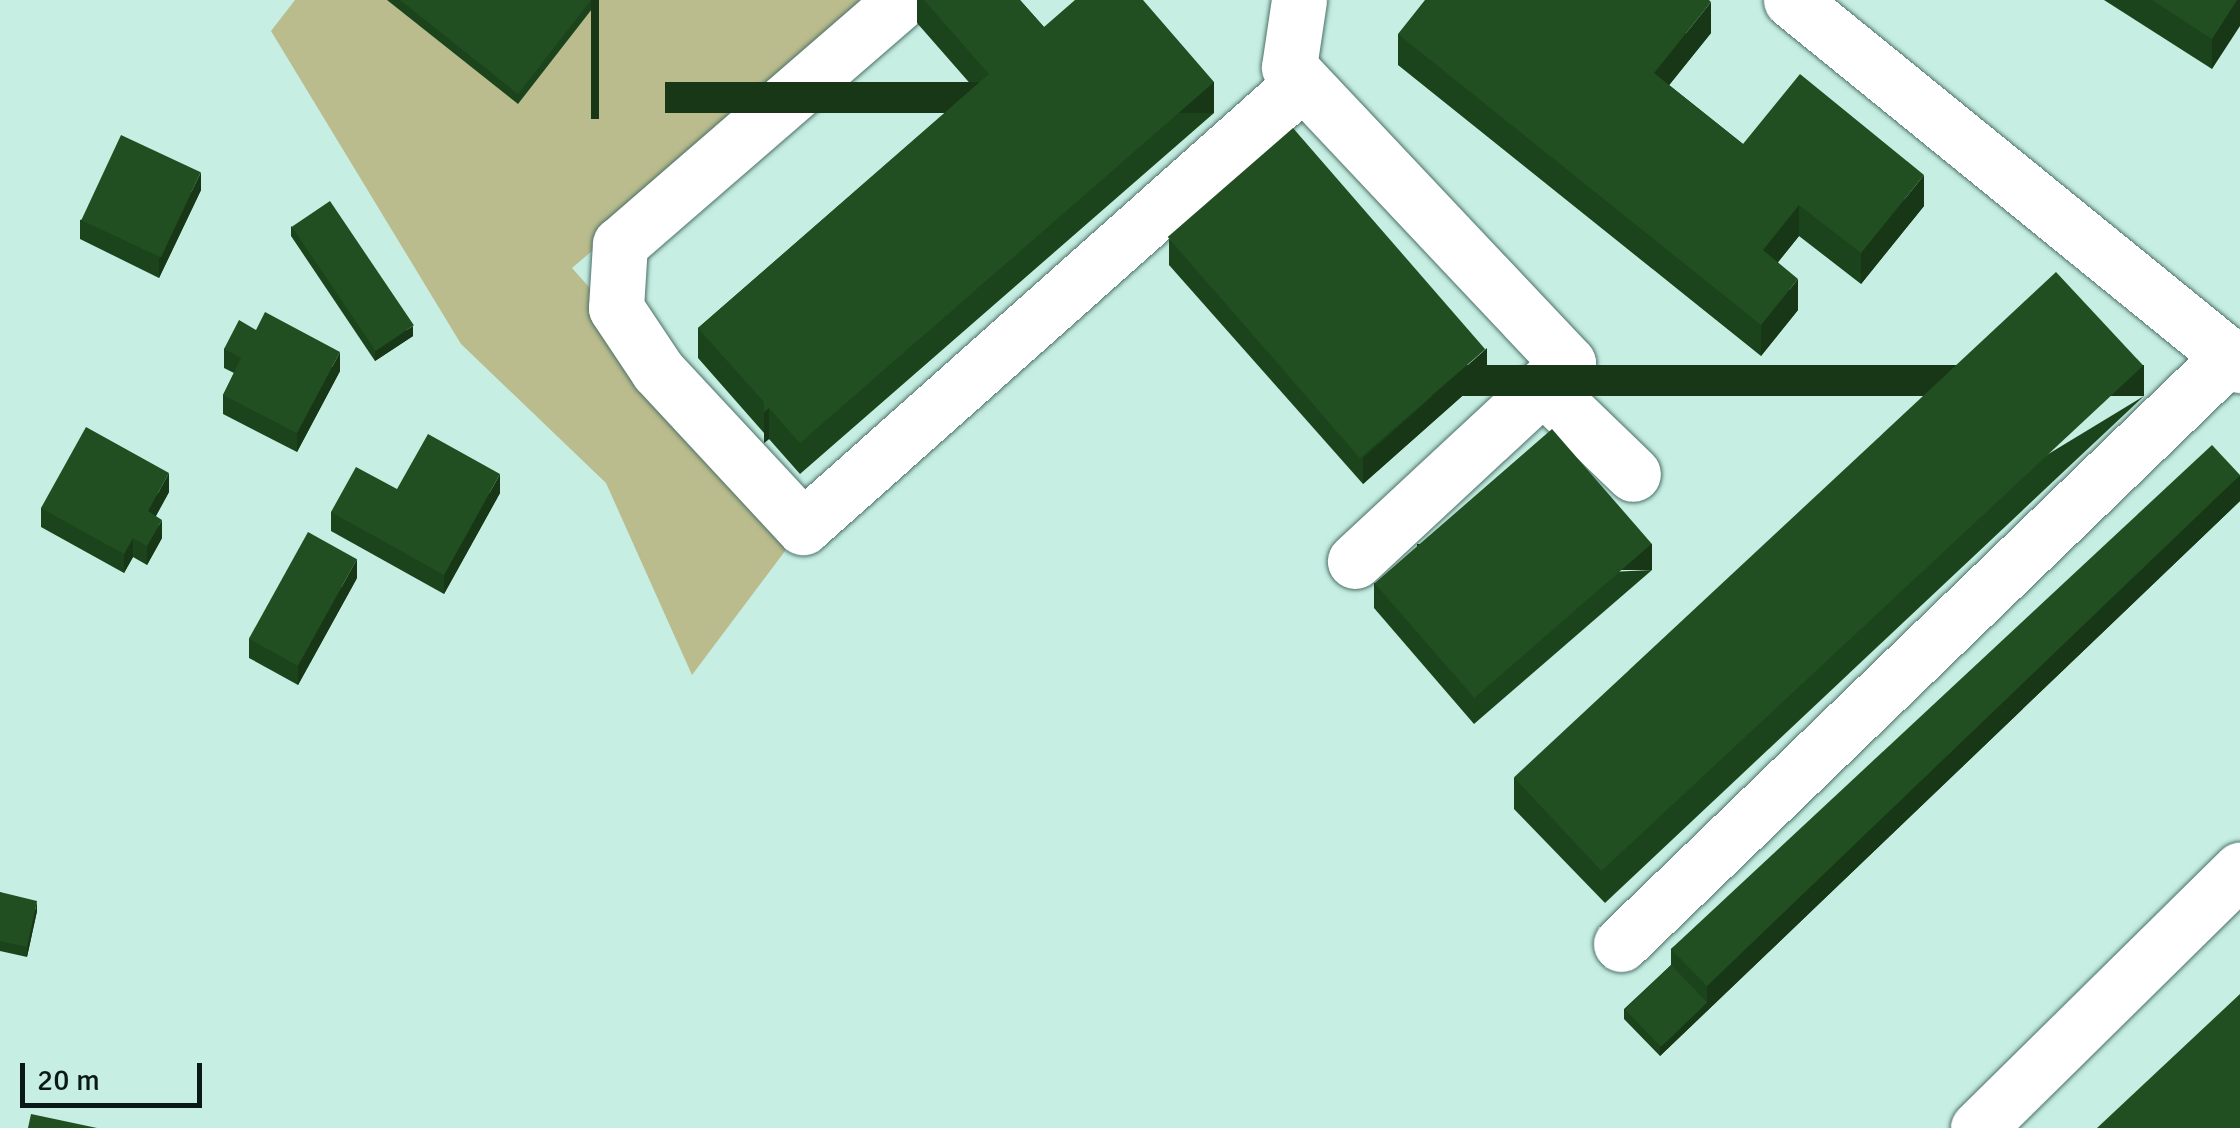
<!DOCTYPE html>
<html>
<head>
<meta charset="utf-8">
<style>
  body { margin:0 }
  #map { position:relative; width:2240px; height:1128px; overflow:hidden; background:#c6eee3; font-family:Signika,sans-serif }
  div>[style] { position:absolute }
  .green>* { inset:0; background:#babc8d }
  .roads { filter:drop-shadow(0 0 2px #4c7067) drop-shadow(0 0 2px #4c7067) }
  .minor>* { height:55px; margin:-27.5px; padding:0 27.5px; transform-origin:27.5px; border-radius:27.5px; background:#fff }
  .wall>* { inset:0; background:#1c441c }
  .shaded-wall>* { inset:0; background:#173717; transform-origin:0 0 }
  .building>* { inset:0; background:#214f21; transform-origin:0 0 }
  span { translate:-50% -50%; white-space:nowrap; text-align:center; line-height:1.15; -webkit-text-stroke:10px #c6eee3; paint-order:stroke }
  .scale { position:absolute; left:20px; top:1063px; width:182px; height:45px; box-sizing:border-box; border:5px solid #0a1916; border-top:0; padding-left:12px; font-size:30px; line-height:35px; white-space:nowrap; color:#0a1916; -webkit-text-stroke:8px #c6eee3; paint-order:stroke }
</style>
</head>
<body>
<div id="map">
  <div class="green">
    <i style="clip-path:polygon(295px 0,887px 0,572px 268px,803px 527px,692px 675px,606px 483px,461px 344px,271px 31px)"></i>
  </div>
  <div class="roads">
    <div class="minor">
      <i style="left:902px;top:0;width:373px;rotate:139.1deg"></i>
      <i style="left:620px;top:244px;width:64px;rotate:93.6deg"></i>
      <i style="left:616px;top:308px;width:76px;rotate:56.3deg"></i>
      <i style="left:658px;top:371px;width:213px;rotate:47.1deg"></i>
      <i style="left:803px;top:527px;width:669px;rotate:-41.67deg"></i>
      <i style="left:1299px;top:0;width:68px;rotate:98.5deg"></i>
      <i style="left:1289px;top:67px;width:407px;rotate:46.7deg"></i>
      <i style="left:1568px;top:363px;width:291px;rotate:137.1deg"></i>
      <i style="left:1791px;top:0;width:579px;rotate:39.11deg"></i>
      <i style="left:1543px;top:387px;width:125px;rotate:44deg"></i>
      <i style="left:1621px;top:944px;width:845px;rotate:-43.99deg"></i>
      <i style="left:1978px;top:1128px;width:368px;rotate:-44.6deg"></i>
    </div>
  </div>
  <div class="wall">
    <i style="clip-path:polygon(387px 0,599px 0,518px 104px)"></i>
    <i style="clip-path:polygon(917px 0,1020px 0,1044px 27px,1214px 113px,800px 474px,769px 439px,764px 443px,764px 433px,698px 358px,698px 328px,974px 88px,917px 23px)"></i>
    <i style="clip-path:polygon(2104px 0,2240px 0,2212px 69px)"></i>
    <i style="clip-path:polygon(1711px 33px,1669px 85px,1743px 144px,1924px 206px,1861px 284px,1799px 236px,1778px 262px,1798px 310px,1761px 356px,1398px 65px,1398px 34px)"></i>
    <i style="clip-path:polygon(201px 190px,159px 278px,80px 239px,80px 220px)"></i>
    <i style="clip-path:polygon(291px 226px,413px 336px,375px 361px,291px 236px)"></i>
    <i style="clip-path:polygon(1169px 239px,1487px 374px,1363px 484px,1169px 265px)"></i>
    <i style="clip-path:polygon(256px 330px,340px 371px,297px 452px,223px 414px,223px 395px,234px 373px,224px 368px,224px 349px)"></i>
    <i style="clip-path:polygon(2144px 396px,1605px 903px,1514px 809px,1514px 778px)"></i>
    <i style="clip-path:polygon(2240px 475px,2240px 501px,1660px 1056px,1624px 1019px,1624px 1009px,1671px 965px,1671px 949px)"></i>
    <i style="clip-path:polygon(397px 489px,500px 493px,444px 594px,331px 531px,331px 512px)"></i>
    <i style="clip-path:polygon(169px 492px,156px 516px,162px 538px,147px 565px,133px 557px,124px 573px,41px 527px,41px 508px)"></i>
    <i style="clip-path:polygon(1652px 570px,1474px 724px,1374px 608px,1374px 583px)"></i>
    <i style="clip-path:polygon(357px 578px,298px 685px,249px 658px,249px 639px)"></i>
    <i style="clip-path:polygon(0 892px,37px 911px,27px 957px,0 951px)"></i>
  </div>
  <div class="shaded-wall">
    <i style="left:591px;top:0;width:8px;height:119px"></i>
    <i style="clip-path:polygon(2237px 0,2240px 0,2240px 26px,2212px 69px,2212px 39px)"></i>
    <i style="clip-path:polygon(1711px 2px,1711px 33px,1654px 104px,1654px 73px)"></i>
    <i style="left:1214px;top:82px;width:31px;height:549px;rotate:90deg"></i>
    <i style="clip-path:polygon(201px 172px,201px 190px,159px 278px,159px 259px)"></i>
    <i style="clip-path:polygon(1924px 175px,1924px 206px,1861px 284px,1861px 253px)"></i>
    <i style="clip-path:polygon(1799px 205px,1799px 236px,1763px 281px,1763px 250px)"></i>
    <i style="clip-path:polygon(1798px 279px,1798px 310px,1761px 356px,1761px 325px)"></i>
    <i style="clip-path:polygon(413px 326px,413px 336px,375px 361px,375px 350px)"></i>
    <i style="clip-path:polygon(1487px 348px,1487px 374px,1363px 484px,1363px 458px)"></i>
    <i style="clip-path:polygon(340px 352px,340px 371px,297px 452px,297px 433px)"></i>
    <i style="left:2144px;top:365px;width:31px;height:740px;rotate:90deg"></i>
    <i style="clip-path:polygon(769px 408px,769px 439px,764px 443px,764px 412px)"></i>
    <i style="clip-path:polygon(169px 473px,169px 492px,148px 530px,148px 511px)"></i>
    <i style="clip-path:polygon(500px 474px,500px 493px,444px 594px,444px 575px)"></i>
    <i style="clip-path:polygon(2240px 475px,2240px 501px,1660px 1056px,1660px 1046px,1707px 1002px,1707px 986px)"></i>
    <i style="clip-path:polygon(162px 520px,162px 538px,147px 565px,147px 546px)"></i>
    <i style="clip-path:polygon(133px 538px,133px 557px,124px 573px,124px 554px)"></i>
    <i style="left:1652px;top:544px;width:26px;height:235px;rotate:90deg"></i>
    <i style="clip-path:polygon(357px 559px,357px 578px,298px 685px,298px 666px)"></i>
    <i style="clip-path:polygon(37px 901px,37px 911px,27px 957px,27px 947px)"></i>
  </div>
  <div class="building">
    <i style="clip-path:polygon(400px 0,591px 0,518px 94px)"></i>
    <i style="clip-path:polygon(924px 0,1020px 0,1044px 27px,1075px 0,1143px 0,1214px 82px,800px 443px,769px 408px,764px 412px,764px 402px,698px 328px,989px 74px)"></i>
    <i style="clip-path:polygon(1425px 0,1709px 0,1711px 2px,1654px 73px,1743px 144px,1800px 74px,1924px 175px,1861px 253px,1799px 205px,1763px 250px,1798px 279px,1761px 325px,1398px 34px)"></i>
    <i style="clip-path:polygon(2152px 0,2237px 0,2212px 39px)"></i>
    <i style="left:1293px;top:128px;width:293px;height:166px;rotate:49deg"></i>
    <i style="left:121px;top:135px;width:88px;height:94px;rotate:25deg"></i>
    <i style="left:330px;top:201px;width:150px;height:46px;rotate:56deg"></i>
    <i style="left:2056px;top:272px;width:128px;height:741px;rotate:47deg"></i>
    <i style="clip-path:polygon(265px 312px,340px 352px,297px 433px,223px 395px,241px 358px,224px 349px,239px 320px,256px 330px)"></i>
    <i style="clip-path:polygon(86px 427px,169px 473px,148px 511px,162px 520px,147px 546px,133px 538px,124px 554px,41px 508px)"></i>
    <i style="left:1552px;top:429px;width:152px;height:235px;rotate:49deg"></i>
    <i style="clip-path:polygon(428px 434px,500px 474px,444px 575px,331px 512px,356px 467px,397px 489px)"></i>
    <i style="clip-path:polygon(2212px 445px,2240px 475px,1707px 986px,1671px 949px)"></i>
    <i style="left:308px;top:532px;width:56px;height:122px;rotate:29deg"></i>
    <i style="clip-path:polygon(0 892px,37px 901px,27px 947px,0 941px)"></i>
    <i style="left:1671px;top:965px;width:52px;height:64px;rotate:46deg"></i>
    <i style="clip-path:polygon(2240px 994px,2240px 1128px,2097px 1128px)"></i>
    <i style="clip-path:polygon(31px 1114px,97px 1128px,28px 1128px)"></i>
  </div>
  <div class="scale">20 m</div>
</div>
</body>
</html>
